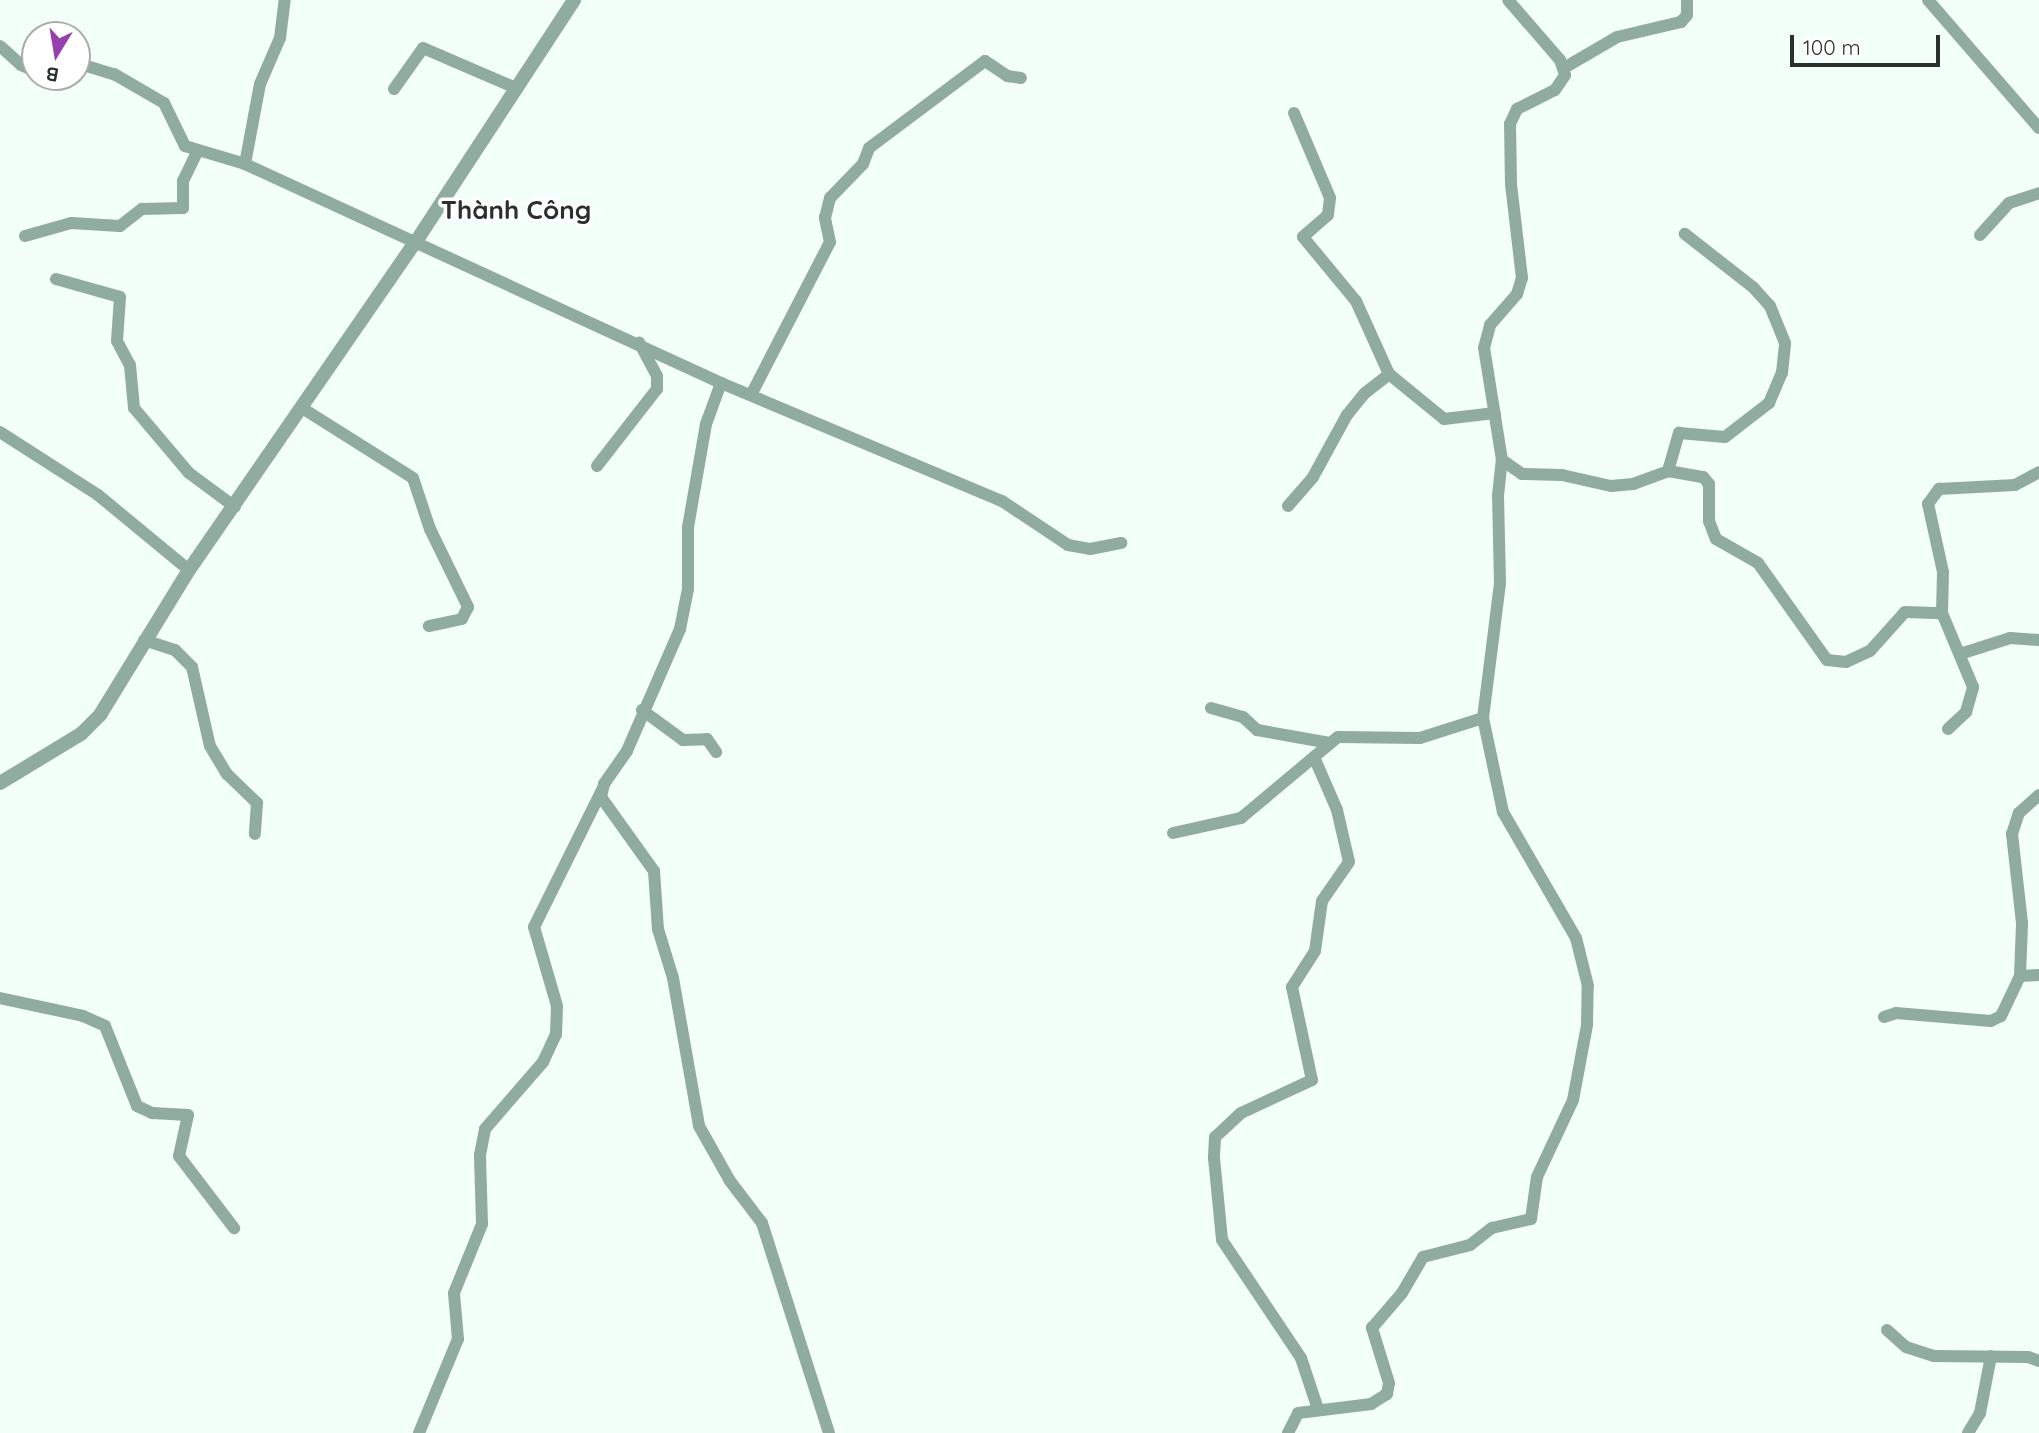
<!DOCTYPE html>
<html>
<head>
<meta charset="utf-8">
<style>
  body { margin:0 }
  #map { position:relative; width:2039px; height:1433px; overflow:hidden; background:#f3fff9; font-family:Quicksand,sans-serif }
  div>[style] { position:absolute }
  .minor>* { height:12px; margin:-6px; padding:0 6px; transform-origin:6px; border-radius:6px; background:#90aca0 }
  .tertiary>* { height:14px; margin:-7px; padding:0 7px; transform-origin:7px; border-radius:7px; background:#90aca0 }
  span { translate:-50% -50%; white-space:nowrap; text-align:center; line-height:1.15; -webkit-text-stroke:7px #fff; paint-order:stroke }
  .district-label { font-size:26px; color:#2a302d; font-weight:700 }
  .north { position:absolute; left:21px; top:21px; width:70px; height:70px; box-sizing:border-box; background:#fff; border:2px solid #aaacab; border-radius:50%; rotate:191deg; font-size:19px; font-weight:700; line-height:28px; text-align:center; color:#2a302d }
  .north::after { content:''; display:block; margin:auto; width:24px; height:32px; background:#9640ad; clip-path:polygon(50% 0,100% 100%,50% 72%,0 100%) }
  .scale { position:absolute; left:1790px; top:35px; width:150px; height:32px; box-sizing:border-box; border:4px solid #2a302d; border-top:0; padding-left:9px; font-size:21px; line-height:24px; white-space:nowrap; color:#2a302d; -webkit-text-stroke:5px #fff; paint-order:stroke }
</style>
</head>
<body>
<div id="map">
  <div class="minor">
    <i style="left:1928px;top:0;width:169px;rotate:49.1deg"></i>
    <i style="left:0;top:46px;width:28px;rotate:42deg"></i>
    <i style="left:21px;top:65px;width:15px;rotate:23deg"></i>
    <i style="left:77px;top:63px;width:39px;rotate:17deg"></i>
    <i style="left:114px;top:74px;width:58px;rotate:30.1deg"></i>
    <i style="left:164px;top:103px;width:48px;rotate:64deg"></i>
    <i style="left:185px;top:146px;width:63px;rotate:16.7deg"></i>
    <i style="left:245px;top:164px;width:524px;rotate:24.71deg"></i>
    <i style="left:721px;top:383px;width:305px;rotate:22.8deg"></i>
    <i style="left:1002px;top:501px;width:79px;rotate:33.7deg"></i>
    <i style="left:1068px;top:545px;width:22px;rotate:10deg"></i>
    <i style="left:1090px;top:549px;width:32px;rotate:-11deg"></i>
    <i style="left:1564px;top:68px;width:61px;rotate:-30.3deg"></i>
    <i style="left:1617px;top:37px;width:66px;rotate:-13.2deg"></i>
    <i style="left:1681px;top:22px;width:9px;rotate:-49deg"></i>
    <i style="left:1687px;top:15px;width:15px;rotate:-90deg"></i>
    <i style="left:394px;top:89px;width:50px;rotate:-54.7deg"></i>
    <i style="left:423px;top:48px;width:103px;rotate:23.3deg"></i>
    <i style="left:1294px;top:113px;width:92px;rotate:67deg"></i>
    <i style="left:1330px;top:198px;width:17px;rotate:97deg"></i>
    <i style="left:1328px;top:215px;width:33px;rotate:139deg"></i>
    <i style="left:1303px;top:237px;width:83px;rotate:50.4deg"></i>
    <i style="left:1356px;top:301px;width:80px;rotate:65.7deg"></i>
    <i style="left:1389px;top:374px;width:71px;rotate:39.3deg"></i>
    <i style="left:1444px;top:419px;width:51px;rotate:-6.7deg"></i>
    <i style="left:245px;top:164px;width:81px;rotate:-79.4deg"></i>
    <i style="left:260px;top:84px;width:50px;rotate:-66.5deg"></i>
    <i style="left:280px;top:38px;width:38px;rotate:-83deg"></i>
    <i style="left:1980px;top:235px;width:43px;rotate:-47.8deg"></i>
    <i style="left:2009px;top:203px;width:32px;rotate:-18deg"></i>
    <i style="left:25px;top:236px;width:48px;rotate:-15.8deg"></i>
    <i style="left:71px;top:223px;width:49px;rotate:3.5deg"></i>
    <i style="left:120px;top:226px;width:28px;rotate:-38deg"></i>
    <i style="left:142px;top:209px;width:41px;rotate:-1.4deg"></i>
    <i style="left:183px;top:208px;width:27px;rotate:-90deg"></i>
    <i style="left:183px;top:181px;width:34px;rotate:-64deg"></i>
    <i style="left:56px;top:279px;width:66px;rotate:15.7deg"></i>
    <i style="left:120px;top:297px;width:44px;rotate:93.9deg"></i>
    <i style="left:117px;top:341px;width:27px;rotate:62deg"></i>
    <i style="left:130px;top:365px;width:43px;rotate:84.7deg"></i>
    <i style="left:134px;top:408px;width:85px;rotate:49.8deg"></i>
    <i style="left:189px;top:473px;width:57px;rotate:36.5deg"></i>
    <i style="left:721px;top:383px;width:44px;rotate:110.1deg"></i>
    <i style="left:706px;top:424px;width:105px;rotate:99.9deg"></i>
    <i style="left:688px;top:527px;width:62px;rotate:90deg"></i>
    <i style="left:688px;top:589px;width:41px;rotate:101.3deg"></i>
    <i style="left:680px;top:629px;width:133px;rotate:113.5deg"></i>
    <i style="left:627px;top:751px;width:40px;rotate:124.9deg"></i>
    <i style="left:604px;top:784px;width:13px;rotate:103deg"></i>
    <i style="left:601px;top:797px;width:91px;rotate:54.4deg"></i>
    <i style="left:654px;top:871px;width:58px;rotate:86.1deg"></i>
    <i style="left:658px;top:929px;width:51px;rotate:73deg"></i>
    <i style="left:673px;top:978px;width:150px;rotate:80deg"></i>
    <i style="left:699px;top:1126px;width:63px;rotate:60.6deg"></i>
    <i style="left:730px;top:1181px;width:53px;rotate:52.7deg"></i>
    <i style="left:762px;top:1223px;width:220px;rotate:72.3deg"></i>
    <i style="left:751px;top:395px;width:172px;rotate:-62.7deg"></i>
    <i style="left:830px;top:242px;width:25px;rotate:-102deg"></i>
    <i style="left:825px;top:218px;width:21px;rotate:-76deg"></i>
    <i style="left:830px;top:198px;width:47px;rotate:-45.9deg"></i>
    <i style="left:863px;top:164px;width:17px;rotate:-69deg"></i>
    <i style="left:869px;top:148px;width:145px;rotate:-36.9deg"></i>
    <i style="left:985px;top:61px;width:27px;rotate:34deg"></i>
    <i style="left:1007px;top:76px;width:14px;rotate:8deg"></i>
    <i style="left:302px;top:408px;width:131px;rotate:32.2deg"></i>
    <i style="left:413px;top:478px;width:54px;rotate:71.6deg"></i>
    <i style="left:430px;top:529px;width:87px;rotate:64deg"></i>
    <i style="left:468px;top:607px;width:13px;rotate:117deg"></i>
    <i style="left:462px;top:619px;width:34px;rotate:168deg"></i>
    <i style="left:0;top:432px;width:117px;rotate:32.7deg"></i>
    <i style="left:98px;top:495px;width:118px;rotate:39.5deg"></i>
    <i style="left:1502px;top:460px;width:24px;rotate:35deg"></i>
    <i style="left:1522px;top:474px;width:40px;rotate:1.4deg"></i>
    <i style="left:1562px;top:475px;width:50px;rotate:12.7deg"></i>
    <i style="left:1611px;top:486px;width:22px;rotate:-5deg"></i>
    <i style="left:1633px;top:484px;width:37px;rotate:-20deg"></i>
    <i style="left:1668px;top:471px;width:36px;rotate:10deg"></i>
    <i style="left:1703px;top:477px;width:9px;rotate:49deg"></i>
    <i style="left:1709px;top:484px;width:37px;rotate:90deg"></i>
    <i style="left:1709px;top:521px;width:19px;rotate:69deg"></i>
    <i style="left:1716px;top:539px;width:48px;rotate:29.7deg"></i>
    <i style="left:1758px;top:563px;width:119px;rotate:54.6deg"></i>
    <i style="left:1827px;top:660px;width:19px;rotate:6deg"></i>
    <i style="left:1846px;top:662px;width:26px;rotate:-25deg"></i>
    <i style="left:1870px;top:651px;width:52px;rotate:-48.1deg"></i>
    <i style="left:1905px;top:612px;width:37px;rotate:2deg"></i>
    <i style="left:597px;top:466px;width:98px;rotate:-52.1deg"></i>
    <i style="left:657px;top:389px;width:13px;rotate:-90deg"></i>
    <i style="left:657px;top:376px;width:38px;rotate:-118deg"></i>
    <i style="left:1668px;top:471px;width:40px;rotate:-74deg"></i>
    <i style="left:1679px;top:433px;width:46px;rotate:5deg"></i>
    <i style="left:1725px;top:437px;width:56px;rotate:-37.7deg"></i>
    <i style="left:1769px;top:403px;width:33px;rotate:-67deg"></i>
    <i style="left:1782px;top:373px;width:30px;rotate:-84deg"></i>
    <i style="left:1785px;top:343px;width:40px;rotate:-112deg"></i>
    <i style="left:1770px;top:306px;width:24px;rotate:-132deg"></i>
    <i style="left:1754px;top:288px;width:88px;rotate:-142deg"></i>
    <i style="left:1288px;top:506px;width:38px;rotate:-49deg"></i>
    <i style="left:1313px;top:477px;width:71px;rotate:-61.3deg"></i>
    <i style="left:1347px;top:415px;width:28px;rotate:-51deg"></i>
    <i style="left:1365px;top:393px;width:31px;rotate:-38deg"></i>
    <i style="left:144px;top:640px;width:33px;rotate:18deg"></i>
    <i style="left:175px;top:650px;width:24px;rotate:45deg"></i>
    <i style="left:192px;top:667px;width:81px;rotate:77.2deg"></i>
    <i style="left:210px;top:746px;width:33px;rotate:59deg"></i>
    <i style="left:227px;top:774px;width:42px;rotate:44deg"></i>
    <i style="left:257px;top:803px;width:31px;rotate:94deg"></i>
    <i style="left:1960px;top:654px;width:52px;rotate:-17.7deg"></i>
    <i style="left:2010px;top:638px;width:29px;rotate:4deg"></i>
    <i style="left:1211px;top:708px;width:33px;rotate:16deg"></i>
    <i style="left:1243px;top:717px;width:19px;rotate:43deg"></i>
    <i style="left:1257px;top:730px;width:74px;rotate:10.1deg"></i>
    <i style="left:642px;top:710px;width:51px;rotate:36.2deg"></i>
    <i style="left:683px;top:740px;width:24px;rotate:-2deg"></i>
    <i style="left:707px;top:739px;width:16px;rotate:55deg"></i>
    <i style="left:1948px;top:729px;width:25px;rotate:-43deg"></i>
    <i style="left:1966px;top:712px;width:26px;rotate:-74deg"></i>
    <i style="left:1973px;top:687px;width:80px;rotate:-112.7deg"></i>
    <i style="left:1942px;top:613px;width:41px;rotate:-88.6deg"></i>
    <i style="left:1943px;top:572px;width:70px;rotate:-102.4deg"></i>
    <i style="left:1928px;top:504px;width:19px;rotate:-54deg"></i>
    <i style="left:1939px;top:489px;width:76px;rotate:-3deg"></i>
    <i style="left:2015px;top:485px;width:27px;rotate:-28deg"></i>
    <i style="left:1314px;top:757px;width:58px;rotate:66.5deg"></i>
    <i style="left:1337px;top:810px;width:53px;rotate:77deg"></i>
    <i style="left:1349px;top:862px;width:47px;rotate:124.7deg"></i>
    <i style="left:1322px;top:901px;width:50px;rotate:98deg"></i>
    <i style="left:1315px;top:951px;width:43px;rotate:122.6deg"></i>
    <i style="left:1292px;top:987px;width:95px;rotate:77.9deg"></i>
    <i style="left:1312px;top:1080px;width:78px;rotate:155.1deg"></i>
    <i style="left:1241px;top:1113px;width:35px;rotate:137deg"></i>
    <i style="left:1215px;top:1137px;width:21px;rotate:93deg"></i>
    <i style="left:1214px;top:1158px;width:82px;rotate:84.4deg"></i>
    <i style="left:1222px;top:1240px;width:142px;rotate:56.2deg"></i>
    <i style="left:1301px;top:1358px;width:54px;rotate:71.6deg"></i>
    <i style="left:1173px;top:833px;width:70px;rotate:-12.4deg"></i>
    <i style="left:1241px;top:818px;width:126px;rotate:-39.9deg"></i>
    <i style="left:1338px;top:737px;width:82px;rotate:0.7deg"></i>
    <i style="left:1420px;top:738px;width:66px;rotate:-17.6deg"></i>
    <i style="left:2020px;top:976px;width:19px;rotate:-3deg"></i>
    <i style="left:0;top:998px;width:85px;rotate:12.2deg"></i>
    <i style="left:83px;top:1016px;width:24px;rotate:24deg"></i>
    <i style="left:105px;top:1026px;width:86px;rotate:68.2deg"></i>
    <i style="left:137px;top:1106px;width:17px;rotate:25deg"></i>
    <i style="left:152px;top:1113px;width:36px;rotate:3deg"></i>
    <i style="left:188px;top:1115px;width:42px;rotate:102.4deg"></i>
    <i style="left:179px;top:1156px;width:91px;rotate:52.6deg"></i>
    <i style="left:1884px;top:1017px;width:13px;rotate:-18deg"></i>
    <i style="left:1896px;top:1013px;width:95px;rotate:4.8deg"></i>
    <i style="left:1991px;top:1021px;width:11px;rotate:-27deg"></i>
    <i style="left:2001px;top:1016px;width:44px;rotate:-64.6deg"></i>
    <i style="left:2020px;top:976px;width:53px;rotate:-87.8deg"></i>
    <i style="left:2022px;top:923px;width:90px;rotate:-96.4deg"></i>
    <i style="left:2012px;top:834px;width:22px;rotate:-72deg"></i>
    <i style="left:2019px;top:813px;width:27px;rotate:-42deg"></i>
    <i style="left:1887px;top:1330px;width:25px;rotate:42deg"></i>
    <i style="left:1906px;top:1347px;width:29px;rotate:18deg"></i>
    <i style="left:1934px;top:1356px;width:94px;rotate:0.6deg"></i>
    <i style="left:2028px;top:1357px;width:12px;rotate:20deg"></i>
    <i style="left:419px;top:1433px;width:102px;rotate:-67.5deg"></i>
    <i style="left:458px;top:1339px;width:46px;rotate:-95deg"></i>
    <i style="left:454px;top:1293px;width:74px;rotate:-67.9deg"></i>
    <i style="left:482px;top:1224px;width:69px;rotate:-91.7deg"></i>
    <i style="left:480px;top:1155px;width:26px;rotate:-79deg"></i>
    <i style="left:485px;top:1129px;width:89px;rotate:-49.1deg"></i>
    <i style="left:543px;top:1062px;width:31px;rotate:-65deg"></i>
    <i style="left:556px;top:1034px;width:28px;rotate:-88deg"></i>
    <i style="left:557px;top:1006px;width:82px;rotate:-106.2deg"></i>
    <i style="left:534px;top:927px;width:153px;rotate:-63.6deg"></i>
    <i style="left:1288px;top:1433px;width:22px;rotate:-63deg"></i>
    <i style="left:1298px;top:1413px;width:74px;rotate:-7deg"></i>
    <i style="left:1371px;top:1404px;width:19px;rotate:-32deg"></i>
    <i style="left:1387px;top:1394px;width:11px;rotate:-80deg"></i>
    <i style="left:1389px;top:1383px;width:58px;rotate:-107.2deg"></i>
    <i style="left:1372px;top:1328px;width:46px;rotate:-49.4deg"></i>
    <i style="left:1402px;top:1293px;width:42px;rotate:-59.7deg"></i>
    <i style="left:1423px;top:1257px;width:49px;rotate:-14.3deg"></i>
    <i style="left:1470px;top:1245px;width:28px;rotate:-38deg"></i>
    <i style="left:1492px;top:1228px;width:40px;rotate:-13deg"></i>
    <i style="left:1531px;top:1219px;width:42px;rotate:-81.9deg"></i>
    <i style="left:1537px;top:1177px;width:85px;rotate:-64.9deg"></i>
    <i style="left:1573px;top:1100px;width:76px;rotate:-79.4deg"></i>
    <i style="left:1587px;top:1025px;width:39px;rotate:-89deg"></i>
    <i style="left:1588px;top:986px;width:49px;rotate:-104deg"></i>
    <i style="left:1576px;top:938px;width:146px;rotate:-120.1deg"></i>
    <i style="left:1503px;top:812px;width:96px;rotate:-102deg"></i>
    <i style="left:1483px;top:718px;width:136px;rotate:-82.8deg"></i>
    <i style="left:1500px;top:583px;width:87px;rotate:-91.3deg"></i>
    <i style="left:1498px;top:496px;width:36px;rotate:-84deg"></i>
    <i style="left:1502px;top:460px;width:113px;rotate:-99.1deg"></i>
    <i style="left:1484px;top:348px;width:24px;rotate:-75deg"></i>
    <i style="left:1490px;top:325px;width:41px;rotate:-48.9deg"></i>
    <i style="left:1517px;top:294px;width:17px;rotate:-73deg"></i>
    <i style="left:1522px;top:278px;width:94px;rotate:-96.7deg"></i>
    <i style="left:1511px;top:185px;width:61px;rotate:-90.9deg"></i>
    <i style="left:1510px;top:124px;width:17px;rotate:-65deg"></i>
    <i style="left:1517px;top:109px;width:42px;rotate:-26.6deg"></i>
    <i style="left:1555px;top:90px;width:18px;rotate:-56deg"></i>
    <i style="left:1565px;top:75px;width:16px;rotate:-108deg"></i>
    <i style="left:1560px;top:60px;width:79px;rotate:-130.9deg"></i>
    <i style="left:1968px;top:1433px;width:23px;rotate:-59deg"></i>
    <i style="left:1980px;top:1413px;width:58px;rotate:-79.1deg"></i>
  </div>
  <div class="tertiary">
    <i style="left:0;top:783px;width:95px;rotate:-31.2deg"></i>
    <i style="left:81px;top:734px;width:27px;rotate:-45deg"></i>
    <i style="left:100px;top:715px;width:170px;rotate:-58.5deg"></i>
    <i style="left:189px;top:570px;width:401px;rotate:-55.4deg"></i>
    <i style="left:417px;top:240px;width:287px;rotate:-56.8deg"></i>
  </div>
  <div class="district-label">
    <span style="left:516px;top:210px">Thành Công</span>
  </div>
  <div class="north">B</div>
  <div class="scale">100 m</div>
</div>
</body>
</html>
